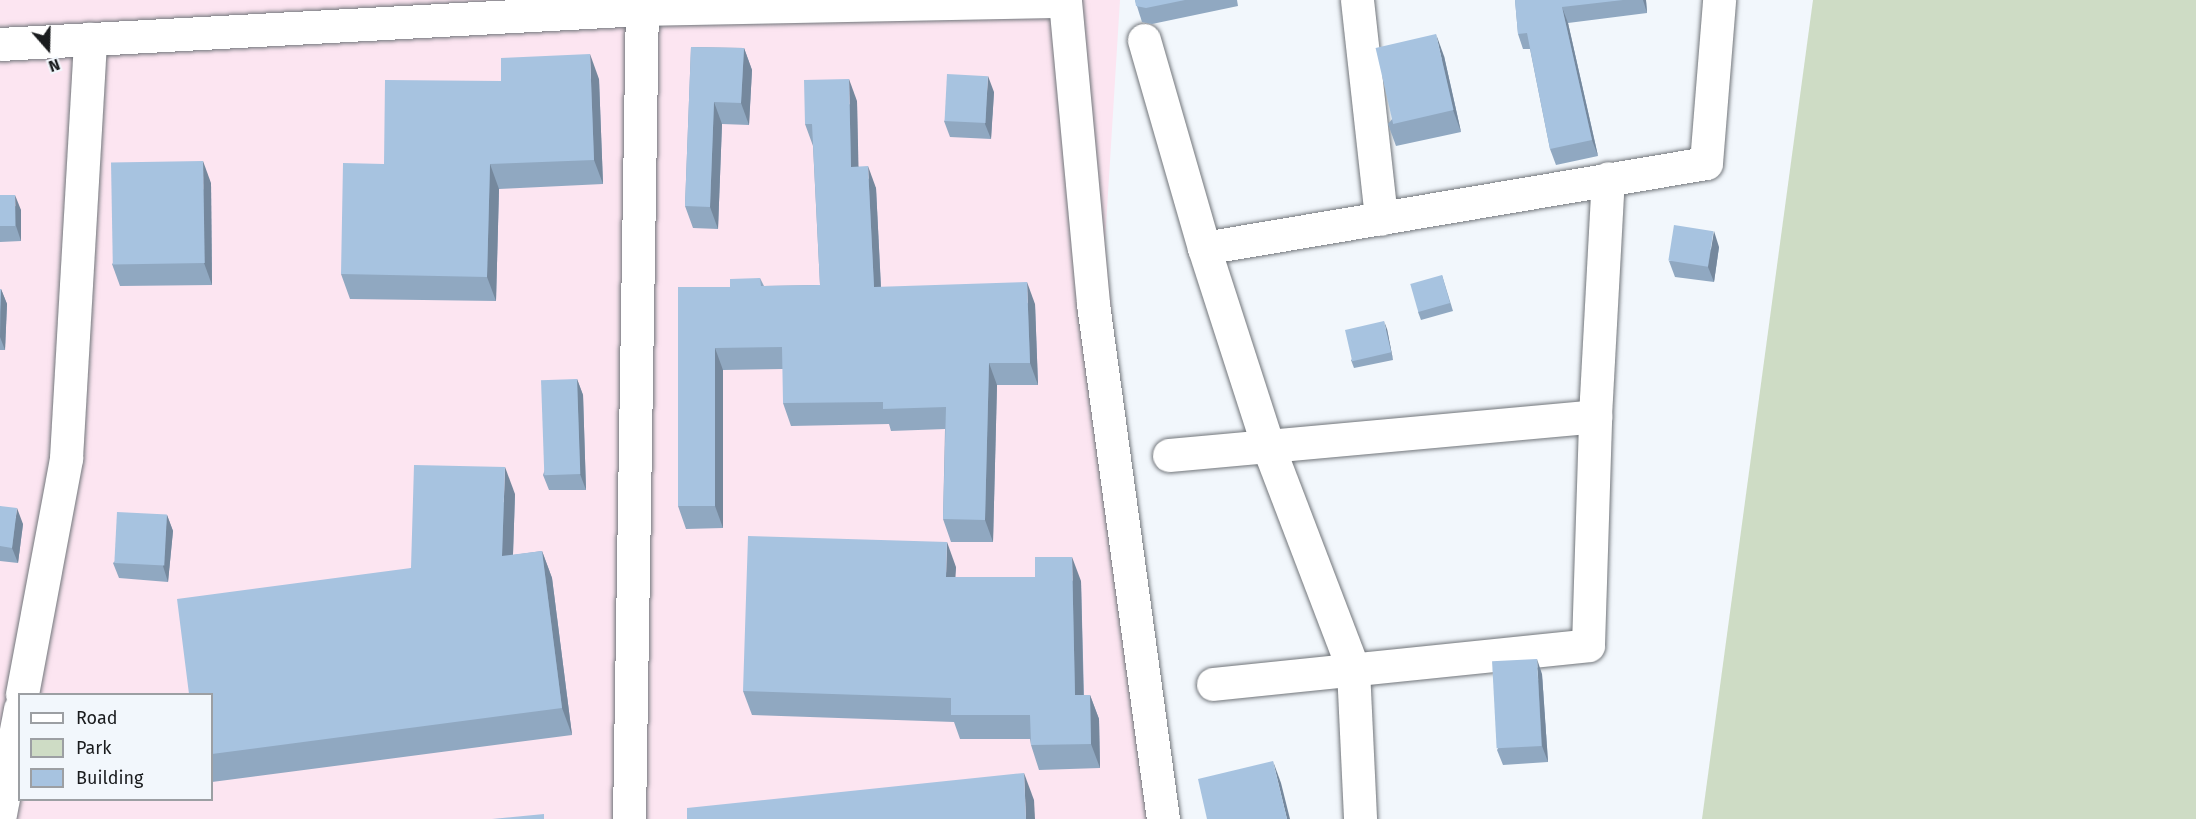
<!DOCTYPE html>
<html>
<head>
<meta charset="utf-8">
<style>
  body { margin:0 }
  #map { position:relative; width:2196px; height:819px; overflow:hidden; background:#f2f7fc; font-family:"Fira Sans",sans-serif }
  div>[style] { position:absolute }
  .industrial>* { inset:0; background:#fce5f1 }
  .green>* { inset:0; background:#cedcc5 }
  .roads { filter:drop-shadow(0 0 2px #72767b) drop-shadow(0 0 2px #72767b) }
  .minor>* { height:33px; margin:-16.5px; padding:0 16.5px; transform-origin:16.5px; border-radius:16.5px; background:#fff }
  .wall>* { inset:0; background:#90a8c1 }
  .shaded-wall>* { inset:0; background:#75889d }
  .building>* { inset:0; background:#a7c3e0; transform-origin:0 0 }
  span { translate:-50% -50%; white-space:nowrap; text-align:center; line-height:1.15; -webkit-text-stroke:4.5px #f2f7fc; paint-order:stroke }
  .legend { position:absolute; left:18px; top:693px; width:195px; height:108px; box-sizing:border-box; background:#f2f7fc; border:2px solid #9c9fa3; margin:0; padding:8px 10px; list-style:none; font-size:18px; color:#1a1c1e }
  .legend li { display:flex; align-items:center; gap:12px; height:30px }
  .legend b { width:30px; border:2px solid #9c9fa3 }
  .north { position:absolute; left:18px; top:18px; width:60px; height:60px; -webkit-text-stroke:4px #f2f7fc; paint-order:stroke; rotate:160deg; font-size:16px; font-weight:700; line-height:24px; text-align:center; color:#1a1c1e }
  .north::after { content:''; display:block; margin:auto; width:21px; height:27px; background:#1a1c1e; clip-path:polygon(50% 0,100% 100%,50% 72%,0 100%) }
</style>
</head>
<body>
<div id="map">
  <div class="industrial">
    <i style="clip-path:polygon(evenodd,0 0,1120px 0,1105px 242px,1151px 712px,1167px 819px,0 819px,0 0,20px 694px,212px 694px,212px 800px,20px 800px,20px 694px)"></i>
  </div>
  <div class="green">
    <i style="clip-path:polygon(1813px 0,2196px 0,2196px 819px,1702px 819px)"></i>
  </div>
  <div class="roads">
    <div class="minor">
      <i style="left:1357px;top:0;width:220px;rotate:83.7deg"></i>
      <i style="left:1144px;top:40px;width:216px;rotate:73.9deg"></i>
      <i style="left:1204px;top:248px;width:208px;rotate:72.1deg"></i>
      <i style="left:1268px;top:446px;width:239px;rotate:69.1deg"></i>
      <i style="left:1353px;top:669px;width:150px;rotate:87.3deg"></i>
      <i style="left:0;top:44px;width:643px;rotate:-3.12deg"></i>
      <i style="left:642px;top:9px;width:423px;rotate:-1.1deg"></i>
      <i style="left:1065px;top:1px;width:304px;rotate:84.7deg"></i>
      <i style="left:1093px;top:304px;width:520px;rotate:82.26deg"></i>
      <i style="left:1204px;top:248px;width:509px;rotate:-9.61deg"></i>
      <i style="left:1706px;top:163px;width:164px;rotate:-85.4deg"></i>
      <i style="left:1169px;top:455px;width:428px;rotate:-5.2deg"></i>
      <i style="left:1595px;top:416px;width:238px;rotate:-86.9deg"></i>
      <i style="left:1213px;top:684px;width:377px;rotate:-5.9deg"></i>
      <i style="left:1588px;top:645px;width:229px;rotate:-88.2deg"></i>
      <i style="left:22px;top:694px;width:240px;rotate:-79.4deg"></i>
      <i style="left:66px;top:458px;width:420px;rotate:-86.7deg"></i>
      <i style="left:0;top:814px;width:107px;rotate:-79.2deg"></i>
      <i style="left:629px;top:819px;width:819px;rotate:-89.09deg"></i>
    </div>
  </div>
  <div class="wall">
    <i style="clip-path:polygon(1135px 0,1237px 0,1238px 6px,1152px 24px,1142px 22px)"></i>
    <i style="clip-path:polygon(1515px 0,1646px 0,1647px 13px,1568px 23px,1598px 156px,1556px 165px,1550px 149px,1530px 49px,1523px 49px,1518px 34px)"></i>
    <i style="clip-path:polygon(691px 47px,744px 48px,752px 70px,749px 125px,722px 124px,718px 229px,693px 228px,685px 206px)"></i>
    <i style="clip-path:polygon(1444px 56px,1461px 132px,1396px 146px,1388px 124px)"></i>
    <i style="clip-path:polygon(599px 79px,603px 184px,499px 189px,496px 301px,350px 299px,341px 274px,384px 164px,501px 81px)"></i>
    <i style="clip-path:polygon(994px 92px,991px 139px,950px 137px,944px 121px)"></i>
    <i style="clip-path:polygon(857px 101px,858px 166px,876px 188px,881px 287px,1035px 304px,1038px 385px,997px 385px,993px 542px,951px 542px,943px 519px,945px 429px,891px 431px,889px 424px,791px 426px,783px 403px,783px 369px,723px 370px,723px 528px,686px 529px,678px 506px,678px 287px,730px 287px,760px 278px,764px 286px,820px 285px,813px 146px,805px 124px)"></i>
    <i style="clip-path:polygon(211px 183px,212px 285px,120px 286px,112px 264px)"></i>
    <i style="clip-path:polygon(0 195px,21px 210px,21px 241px,0 242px)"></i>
    <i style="clip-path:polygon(1719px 247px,1714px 282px,1675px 277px,1669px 261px)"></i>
    <i style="clip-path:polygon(1442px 275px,1453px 311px,1421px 320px,1418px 312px)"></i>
    <i style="clip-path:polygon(0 289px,1px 289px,7px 304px,5px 350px,0 350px)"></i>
    <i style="clip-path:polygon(1387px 329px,1393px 360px,1354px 368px,1351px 360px)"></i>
    <i style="clip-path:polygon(577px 379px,583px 395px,586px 490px,549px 490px,543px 475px)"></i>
    <i style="clip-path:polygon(515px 494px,513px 555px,542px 551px,552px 578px,572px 735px,212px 782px,212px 694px,411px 568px)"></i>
    <i style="clip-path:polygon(0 506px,23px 524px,18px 563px,0 561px)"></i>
    <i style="clip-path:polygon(167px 515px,173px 531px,168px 582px,119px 578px,113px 563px)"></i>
    <i style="clip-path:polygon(956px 567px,955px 577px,1081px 581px,1084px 695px,1090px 695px,1099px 719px,1100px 768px,1039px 770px,1031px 745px,1030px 739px,960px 739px,954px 722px,752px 715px,743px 691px)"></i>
    <i style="clip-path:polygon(1542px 674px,1548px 762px,1503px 765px,1497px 750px)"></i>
  </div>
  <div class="shaded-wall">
    <i style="clip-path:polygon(1643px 0,1646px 0,1647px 13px)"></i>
    <i style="clip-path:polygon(1562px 7px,1568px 23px,1598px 156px,1592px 140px)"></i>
    <i style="clip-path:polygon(1436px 34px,1444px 56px,1461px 132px,1453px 110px)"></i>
    <i style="clip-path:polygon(744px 48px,752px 70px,749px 125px,741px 103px)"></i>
    <i style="clip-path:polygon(590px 54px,599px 79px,603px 184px,594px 160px)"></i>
    <i style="clip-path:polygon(988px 76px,994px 92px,991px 139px,985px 124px)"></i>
    <i style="clip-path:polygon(849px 79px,857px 101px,859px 189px,851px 167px)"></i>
    <i style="clip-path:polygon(714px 102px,722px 124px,718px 229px,710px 207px)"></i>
    <i style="clip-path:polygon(203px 161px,211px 183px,212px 285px,204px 263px)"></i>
    <i style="clip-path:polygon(490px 164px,499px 189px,496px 301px,487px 277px)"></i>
    <i style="clip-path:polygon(868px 166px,876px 188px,882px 310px,874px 287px)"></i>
    <i style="clip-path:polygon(15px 195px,21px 210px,21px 241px,16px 226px)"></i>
    <i style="clip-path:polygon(1714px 231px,1719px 247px,1714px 282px,1708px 267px)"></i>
    <i style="clip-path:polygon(1027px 282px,1035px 304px,1038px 385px,1030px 363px)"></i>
    <i style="clip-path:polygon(1px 289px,7px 304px,5px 350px,0 337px)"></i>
    <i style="clip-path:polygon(1384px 321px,1387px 329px,1393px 360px,1391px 352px)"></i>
    <i style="clip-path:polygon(715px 348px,723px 370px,723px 528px,715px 506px)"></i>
    <i style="clip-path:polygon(989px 363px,997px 385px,993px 542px,985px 520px)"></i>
    <i style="clip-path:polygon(577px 379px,583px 395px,586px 490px,580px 474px)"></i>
    <i style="clip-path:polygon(505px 467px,515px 494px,512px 583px,502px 556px)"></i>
    <i style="clip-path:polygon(17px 508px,23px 524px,18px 563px,12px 548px)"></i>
    <i style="clip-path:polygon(167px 515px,173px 531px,168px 582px,163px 566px)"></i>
    <i style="clip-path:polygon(947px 542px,956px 567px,954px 601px,946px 577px)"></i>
    <i style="clip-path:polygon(542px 551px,552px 578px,572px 735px,562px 708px)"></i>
    <i style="clip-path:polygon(1072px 557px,1081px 581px,1084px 719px,1075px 695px)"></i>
    <i style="clip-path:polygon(1537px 659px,1542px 674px,1548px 762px,1542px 746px)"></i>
    <i style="clip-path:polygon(1090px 695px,1099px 719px,1100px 768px,1091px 744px)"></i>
    <i style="clip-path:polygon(1273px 761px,1281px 783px,1290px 819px,1287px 819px)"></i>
    <i style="clip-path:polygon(1024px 773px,1034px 800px,1035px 819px,1026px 819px)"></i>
  </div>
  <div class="building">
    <i style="clip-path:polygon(1135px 0,1185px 0,1146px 8px,1136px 6px)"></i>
    <i style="clip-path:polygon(1515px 0,1623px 0,1562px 7px,1592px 140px,1550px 149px,1527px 33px,1518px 34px)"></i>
    <i style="left:1436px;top:34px;width:78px;height:62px;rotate:77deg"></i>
    <i style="clip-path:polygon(691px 47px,744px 48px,741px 103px,714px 102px,710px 207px,685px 206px)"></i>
    <i style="clip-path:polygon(590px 54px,594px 160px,490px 164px,487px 277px,341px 274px,343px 163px,384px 164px,385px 80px,501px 81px,501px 58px)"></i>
    <i style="left:947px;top:74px;width:41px;height:47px;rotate:3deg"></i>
    <i style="clip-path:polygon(849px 79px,851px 167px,868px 166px,874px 287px,1027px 282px,1030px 363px,989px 363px,985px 520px,943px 519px,946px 407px,883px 409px,883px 402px,783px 403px,782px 347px,715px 348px,715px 506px,678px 506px,678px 287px,730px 287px,730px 279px,760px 278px,761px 286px,820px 285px,812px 124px,805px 124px,804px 80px)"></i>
    <i style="left:203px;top:161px;width:102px;height:92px;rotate:89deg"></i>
    <i style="left:0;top:195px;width:15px;height:31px"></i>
    <i style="left:1674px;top:225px;width:40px;height:36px;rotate:9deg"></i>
    <i style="left:1442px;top:275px;width:29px;height:33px;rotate:74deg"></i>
    <i style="clip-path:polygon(0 289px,1px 289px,0 312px)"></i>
    <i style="left:1384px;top:321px;width:32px;height:40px;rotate:77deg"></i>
    <i style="left:577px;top:379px;width:95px;height:36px;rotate:88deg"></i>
    <i style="clip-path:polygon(414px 465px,505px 467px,502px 556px,542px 551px,562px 708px,212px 754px,212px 694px,189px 694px,177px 599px,411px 568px)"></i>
    <i style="clip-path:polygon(0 506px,17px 508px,12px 548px,0 546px)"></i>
    <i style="left:117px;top:512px;width:50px;height:51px;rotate:3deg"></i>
    <i style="clip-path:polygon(748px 536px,947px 542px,946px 577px,1035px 577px,1035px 557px,1072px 557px,1075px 695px,1090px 695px,1091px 744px,1031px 745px,1030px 715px,951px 715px,951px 698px,743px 691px)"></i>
    <i style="left:1537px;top:659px;width:87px;height:45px;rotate:87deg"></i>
    <i style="clip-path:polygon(1273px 761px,1287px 819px,1207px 819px,1198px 779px)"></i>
    <i style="clip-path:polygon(1024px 773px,1026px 819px,687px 819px,687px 808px)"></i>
    <i style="clip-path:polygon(544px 814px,544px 819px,492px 819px)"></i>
  </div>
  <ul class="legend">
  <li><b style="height:8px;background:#fff"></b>Road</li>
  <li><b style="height:16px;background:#cedcc5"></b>Park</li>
  <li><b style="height:16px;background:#a7c3e0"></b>Building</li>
  </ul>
  <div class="north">N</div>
</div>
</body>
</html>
